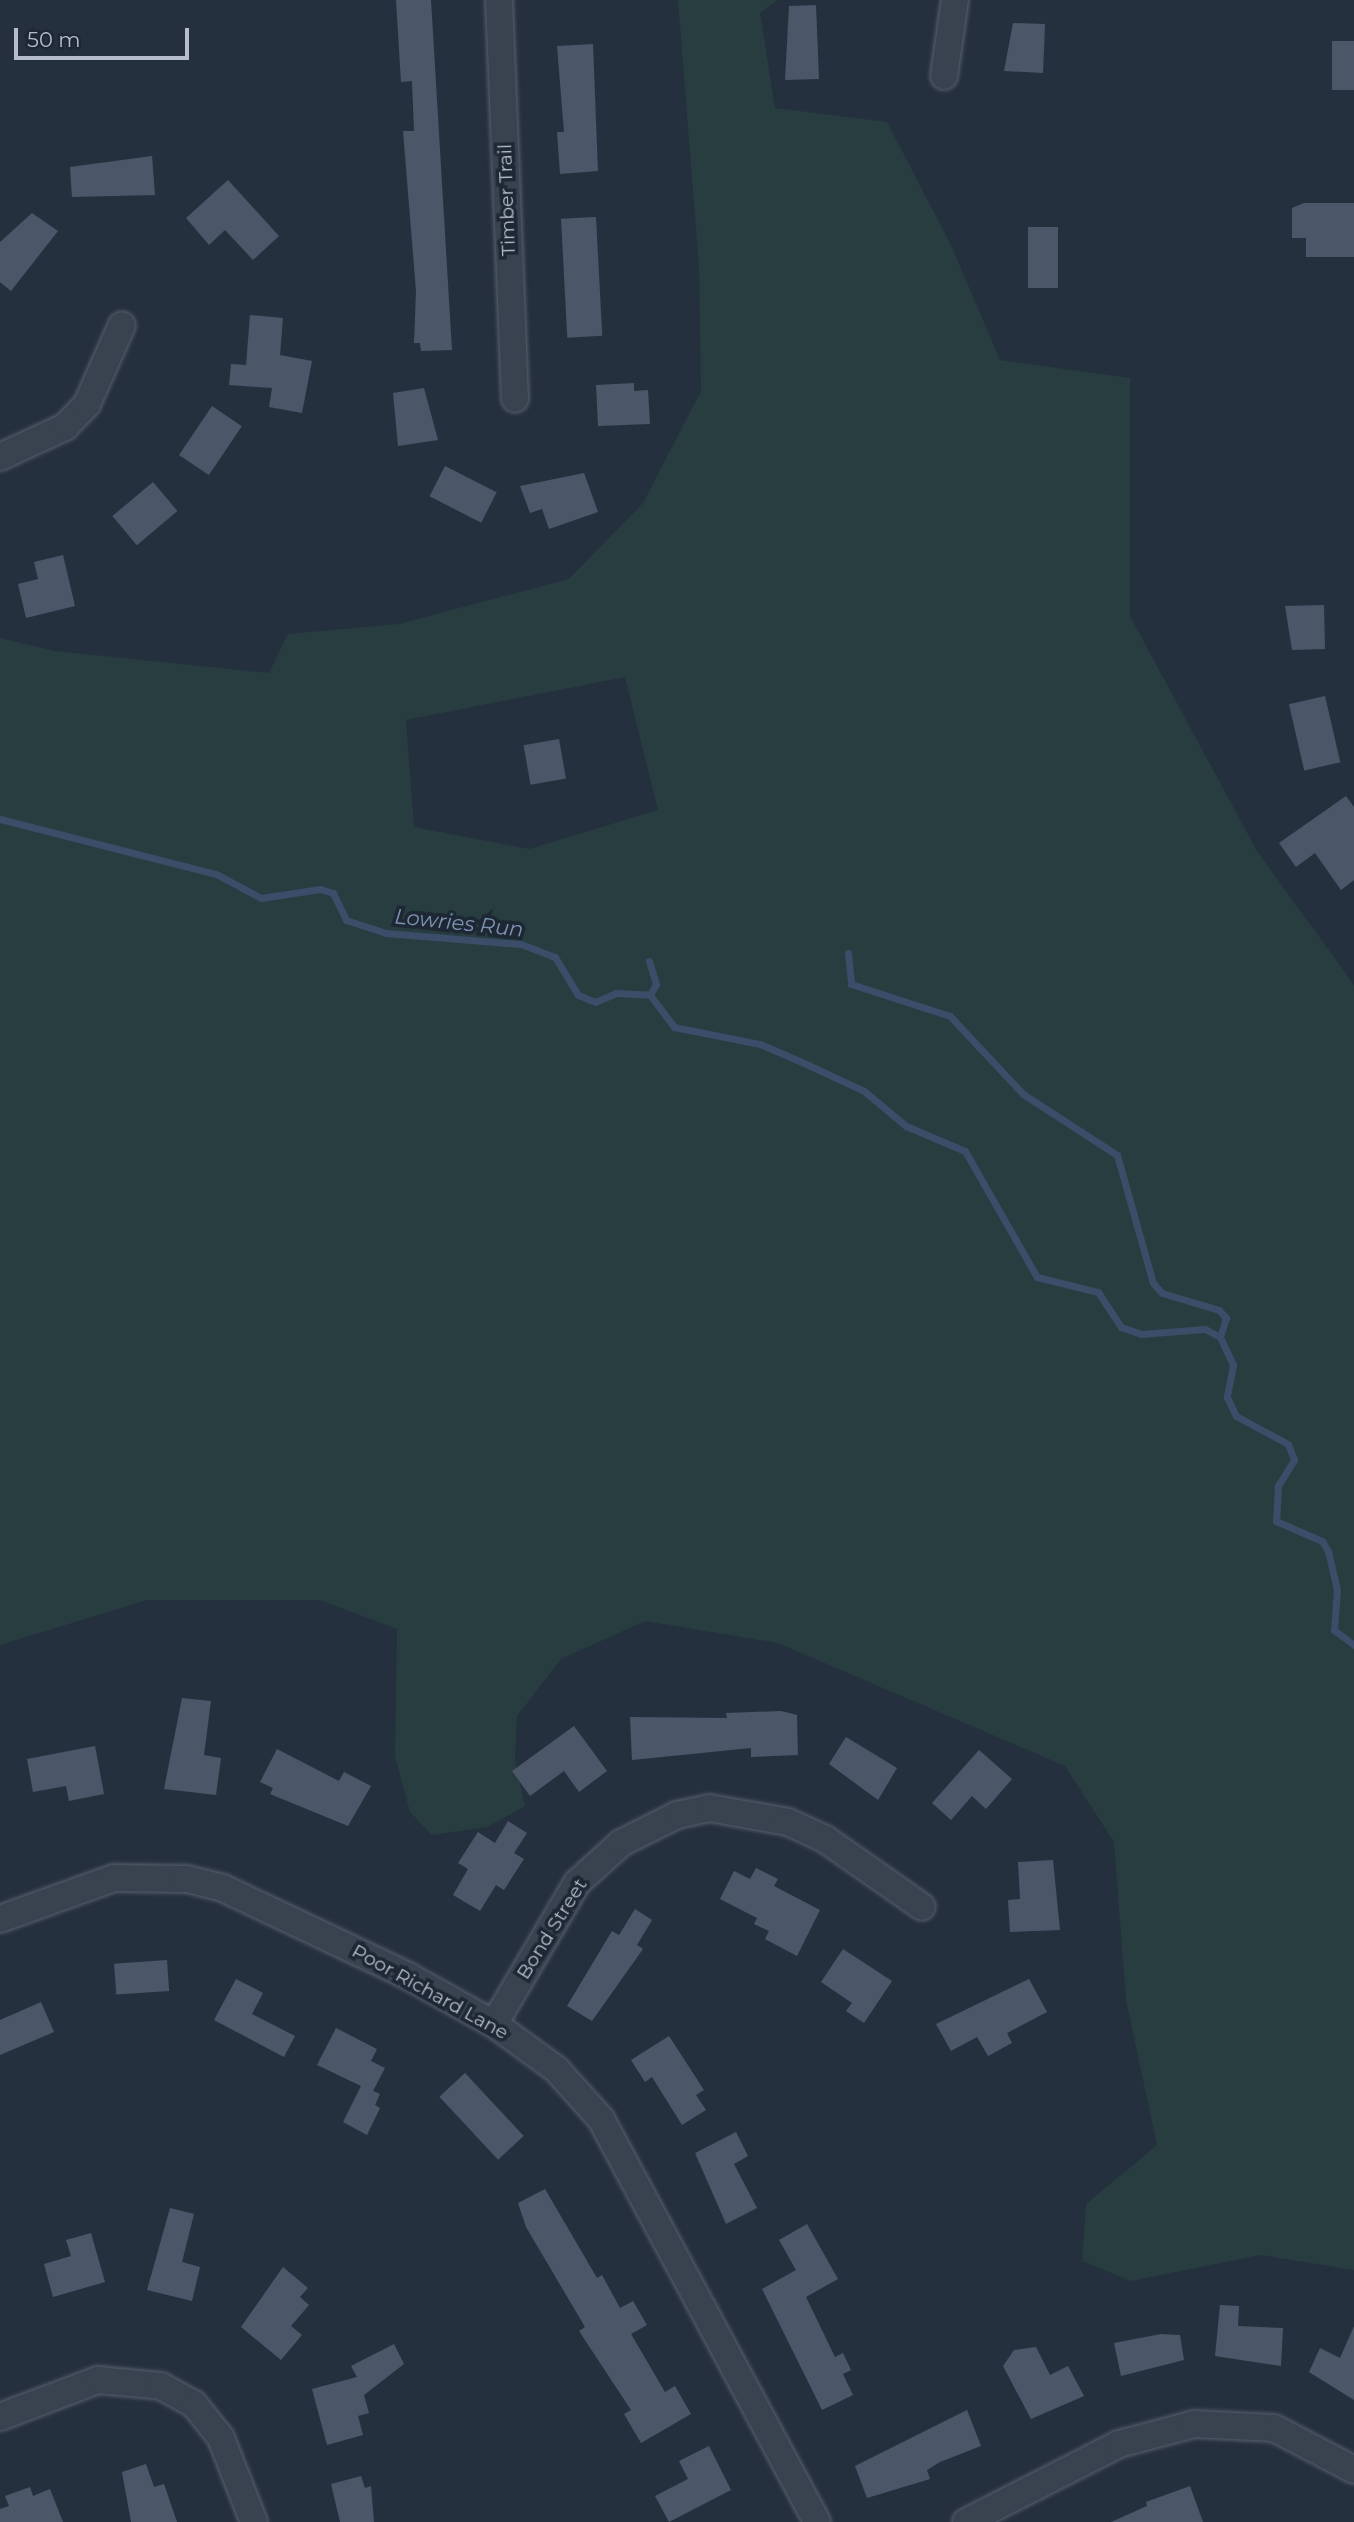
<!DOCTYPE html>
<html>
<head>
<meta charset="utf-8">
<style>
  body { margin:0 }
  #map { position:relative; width:1354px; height:2522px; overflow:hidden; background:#25303f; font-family:Montserrat,sans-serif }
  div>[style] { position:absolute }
  .green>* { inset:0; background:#273d40 }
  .stream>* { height:7px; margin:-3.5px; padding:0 3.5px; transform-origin:3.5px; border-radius:3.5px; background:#3b4d68 }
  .building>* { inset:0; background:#4b5768; transform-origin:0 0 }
  .roads { filter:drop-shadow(0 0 2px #57606d) drop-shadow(0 0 2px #57606d) }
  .minor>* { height:26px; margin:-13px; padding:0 13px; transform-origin:13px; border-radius:13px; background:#39424f }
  span { translate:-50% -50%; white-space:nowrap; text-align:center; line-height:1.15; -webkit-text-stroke:7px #1e2734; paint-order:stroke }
  .street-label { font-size:19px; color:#b6bdca }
  .water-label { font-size:21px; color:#7d93b1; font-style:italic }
  .scale { position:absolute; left:14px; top:28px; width:175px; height:32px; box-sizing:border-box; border:4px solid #b6bdca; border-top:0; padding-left:9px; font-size:21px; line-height:24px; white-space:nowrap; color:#b6bdca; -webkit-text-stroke:5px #1e2734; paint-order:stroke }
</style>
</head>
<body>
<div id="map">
  <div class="green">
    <i style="clip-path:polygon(evenodd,678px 0,777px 0,760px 13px,775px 108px,887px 122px,951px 245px,1000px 360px,1130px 378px,1130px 616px,1257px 851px,1354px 985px,1354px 2270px,1261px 2255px,1131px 2281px,1082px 2261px,1086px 2204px,1157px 2145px,1126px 2000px,1114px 1842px,1065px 1766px,778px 1643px,645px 1621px,561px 1659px,517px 1716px,515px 1761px,525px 1806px,487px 1827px,432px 1835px,410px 1812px,395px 1756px,397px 1629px,320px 1600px,147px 1600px,0 1645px,0 638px,55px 651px,269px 673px,288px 634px,399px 624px,569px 579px,643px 503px,701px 391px,699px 267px,678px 0,625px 677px,658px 810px,529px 849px,414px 827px,406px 720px,625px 677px)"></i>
  </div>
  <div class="stream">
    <i style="left:0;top:819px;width:223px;rotate:14.3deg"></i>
    <i style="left:216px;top:874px;width:51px;rotate:28.1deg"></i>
    <i style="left:261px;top:898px;width:60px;rotate:-8.7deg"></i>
    <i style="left:320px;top:889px;width:14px;rotate:17deg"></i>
    <i style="left:333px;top:893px;width:30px;rotate:64deg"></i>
    <i style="left:346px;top:920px;width:42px;rotate:18deg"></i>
    <i style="left:386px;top:933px;width:135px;rotate:4.7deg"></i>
    <i style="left:521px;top:944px;width:36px;rotate:21deg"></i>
    <i style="left:555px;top:957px;width:44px;rotate:58.8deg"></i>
    <i style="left:578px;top:995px;width:18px;rotate:22deg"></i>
    <i style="left:595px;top:1002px;width:23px;rotate:-23deg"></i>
    <i style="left:616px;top:993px;width:34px;rotate:3deg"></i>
    <i style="left:848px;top:953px;width:31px;rotate:84deg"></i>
    <i style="left:851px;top:984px;width:104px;rotate:17.9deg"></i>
    <i style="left:950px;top:1016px;width:107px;rotate:46.9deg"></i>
    <i style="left:1023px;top:1094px;width:112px;rotate:33deg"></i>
    <i style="left:1117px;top:1155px;width:133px;rotate:74.3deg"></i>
    <i style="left:1153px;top:1283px;width:13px;rotate:48deg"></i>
    <i style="left:1162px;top:1293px;width:59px;rotate:16.6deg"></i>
    <i style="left:1219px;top:1310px;width:11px;rotate:49deg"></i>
    <i style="left:1226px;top:1318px;width:20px;rotate:108deg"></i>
    <i style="left:649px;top:961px;width:24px;rotate:73deg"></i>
    <i style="left:656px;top:984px;width:13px;rotate:119deg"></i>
    <i style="left:650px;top:995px;width:40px;rotate:53deg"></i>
    <i style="left:674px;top:1027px;width:88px;rotate:11.2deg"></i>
    <i style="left:760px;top:1044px;width:48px;rotate:23.4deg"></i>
    <i style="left:804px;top:1063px;width:66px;rotate:25deg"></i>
    <i style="left:864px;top:1091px;width:55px;rotate:39.8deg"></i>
    <i style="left:906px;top:1126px;width:64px;rotate:23deg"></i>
    <i style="left:965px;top:1151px;width:145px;rotate:60.3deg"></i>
    <i style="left:1037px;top:1277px;width:63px;rotate:13.8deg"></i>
    <i style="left:1098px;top:1292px;width:42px;rotate:56.7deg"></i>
    <i style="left:1121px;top:1327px;width:21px;rotate:19deg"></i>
    <i style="left:1141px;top:1334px;width:64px;rotate:-4.5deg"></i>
    <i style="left:1205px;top:1329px;width:17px;rotate:28deg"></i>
    <i style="left:1220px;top:1337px;width:31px;rotate:65deg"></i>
    <i style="left:1233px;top:1365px;width:33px;rotate:101deg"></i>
    <i style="left:1227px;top:1397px;width:21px;rotate:65deg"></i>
    <i style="left:1236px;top:1416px;width:59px;rotate:28.3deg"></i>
    <i style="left:1288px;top:1444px;width:17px;rotate:69deg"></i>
    <i style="left:1294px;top:1460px;width:31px;rotate:122deg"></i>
    <i style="left:1278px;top:1486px;width:35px;rotate:93deg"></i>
    <i style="left:1276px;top:1521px;width:50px;rotate:23.5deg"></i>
    <i style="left:1322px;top:1541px;width:12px;rotate:59deg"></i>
    <i style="left:1328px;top:1551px;width:39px;rotate:77deg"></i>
    <i style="left:1337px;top:1589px;width:41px;rotate:94.2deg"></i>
    <i style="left:1334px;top:1630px;width:25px;rotate:37deg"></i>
  </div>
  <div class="building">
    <i style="clip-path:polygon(396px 0,431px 0,452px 350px,421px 351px,420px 343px,414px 343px,416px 291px,403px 131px,414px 131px,412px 81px,401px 82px)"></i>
    <i style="clip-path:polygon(816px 5px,819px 79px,785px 80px,789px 6px)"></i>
    <i style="clip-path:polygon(1013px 23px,1045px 24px,1043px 73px,1004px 71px)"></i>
    <i style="left:1332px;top:41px;width:22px;height:49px"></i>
    <i style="clip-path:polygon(593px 44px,598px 171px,560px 174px,557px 132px,564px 132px,557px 46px)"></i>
    <i style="clip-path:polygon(152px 156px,155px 195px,72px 197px,70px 167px)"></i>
    <i style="clip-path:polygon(228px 180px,279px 236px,253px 260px,225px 230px,209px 245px,186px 218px)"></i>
    <i style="clip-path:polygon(1304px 203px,1354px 203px,1354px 257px,1306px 257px,1306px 238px,1292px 238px,1292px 208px)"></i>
    <i style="clip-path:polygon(32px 213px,58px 231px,11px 291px,0 282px,0 242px)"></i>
    <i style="left:596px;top:217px;width:119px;height:35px;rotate:87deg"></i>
    <i style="left:1028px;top:227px;width:30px;height:61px"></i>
    <i style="clip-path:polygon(250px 315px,283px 318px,280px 355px,312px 361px,302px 413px,269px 407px,272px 388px,229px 385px,231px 364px,246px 365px)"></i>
    <i style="clip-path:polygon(634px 383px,634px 391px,648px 390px,650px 424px,598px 426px,596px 385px)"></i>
    <i style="clip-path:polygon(424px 388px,438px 440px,398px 446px,393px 393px)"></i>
    <i style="left:212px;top:406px;width:36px;height:59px;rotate:34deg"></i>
    <i style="left:445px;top:466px;width:58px;height:34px;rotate:27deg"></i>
    <i style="clip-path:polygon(584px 473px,598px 512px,549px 529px,542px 509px,530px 513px,520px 486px)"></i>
    <i style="left:153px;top:482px;width:38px;height:53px;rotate:50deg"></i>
    <i style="clip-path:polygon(63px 555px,75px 606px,26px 618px,18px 584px,38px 579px,34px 562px)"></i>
    <i style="clip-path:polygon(1324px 605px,1325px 649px,1292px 650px,1285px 606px)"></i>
    <i style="left:1325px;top:696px;width:68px;height:37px;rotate:77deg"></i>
    <i style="left:559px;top:739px;width:40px;height:36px;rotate:80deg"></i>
    <i style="clip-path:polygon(1346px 796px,1354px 807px,1354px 880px,1341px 890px,1315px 853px,1296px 867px,1279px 843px)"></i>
    <i style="clip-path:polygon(182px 1698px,211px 1701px,204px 1755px,221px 1758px,216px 1795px,164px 1789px)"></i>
    <i style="clip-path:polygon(781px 1711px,797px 1715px,798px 1755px,751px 1757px,751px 1748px,632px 1760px,630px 1717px,727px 1718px,726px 1713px)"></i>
    <i style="clip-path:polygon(574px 1726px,607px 1771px,579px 1792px,564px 1771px,530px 1796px,512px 1771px)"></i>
    <i style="clip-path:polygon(846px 1737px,897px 1768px,878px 1800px,829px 1764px)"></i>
    <i style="clip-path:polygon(95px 1746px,104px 1794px,69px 1801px,66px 1786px,33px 1792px,27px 1759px)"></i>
    <i style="clip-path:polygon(277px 1749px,339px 1781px,344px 1772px,371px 1786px,348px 1826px,270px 1794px,273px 1788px,260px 1782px)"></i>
    <i style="clip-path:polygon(979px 1750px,1012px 1779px,986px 1809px,972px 1796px,951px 1820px,932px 1803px)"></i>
    <i style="clip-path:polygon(508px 1821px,527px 1833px,514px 1853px,524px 1859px,504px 1890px,496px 1885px,480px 1911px,453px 1895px,468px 1869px,458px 1863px,478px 1832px,495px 1843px)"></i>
    <i style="clip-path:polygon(1053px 1860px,1060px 1930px,1010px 1932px,1008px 1900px,1020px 1899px,1018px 1862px)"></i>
    <i style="clip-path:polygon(756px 1868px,778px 1879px,774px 1886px,820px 1910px,797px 1956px,765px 1939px,769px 1931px,754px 1924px,757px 1918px,720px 1899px,734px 1871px,750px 1879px)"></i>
    <i style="clip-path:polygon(635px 1909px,652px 1920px,637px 1945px,643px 1949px,592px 2021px,567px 2006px,612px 1931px,619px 1935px)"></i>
    <i style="clip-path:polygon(843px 1949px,892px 1981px,864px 2023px,846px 2011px,852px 2003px,821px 1982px)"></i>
    <i style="left:167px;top:1960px;width:31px;height:53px;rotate:86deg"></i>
    <i style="clip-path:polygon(236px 1979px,263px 1993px,252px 2014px,295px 2036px,284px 2057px,214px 2020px)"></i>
    <i style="clip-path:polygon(1029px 1979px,1047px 2012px,1007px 2033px,1012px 2043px,988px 2056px,977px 2037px,951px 2051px,936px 2024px)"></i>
    <i style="clip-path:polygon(41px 2002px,54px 2032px,0 2055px,0 2020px)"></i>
    <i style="clip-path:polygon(336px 2028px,377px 2049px,371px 2061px,385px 2068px,373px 2091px,380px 2094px,375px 2105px,380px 2108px,367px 2135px,343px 2122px,361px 2086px,317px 2065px)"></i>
    <i style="clip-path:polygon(669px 2036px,704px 2090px,696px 2095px,706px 2110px,682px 2125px,652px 2077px,645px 2082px,631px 2060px)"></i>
    <i style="left:465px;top:2073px;width:86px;height:35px;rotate:47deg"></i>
    <i style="clip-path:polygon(736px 2132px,748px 2156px,734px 2164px,757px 2208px,726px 2224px,695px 2153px)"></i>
    <i style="clip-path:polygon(545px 2189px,597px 2278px,602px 2275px,620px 2308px,633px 2301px,647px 2325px,631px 2334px,665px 2392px,675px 2386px,691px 2414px,641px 2443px,624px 2414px,631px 2410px,579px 2331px,585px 2327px,526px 2227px,518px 2203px)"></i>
    <i style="clip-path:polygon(170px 2208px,194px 2214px,182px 2262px,200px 2267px,192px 2301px,147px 2290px)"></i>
    <i style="clip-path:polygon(807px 2224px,838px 2279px,806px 2297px,835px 2357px,843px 2353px,851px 2370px,843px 2374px,853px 2395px,822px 2410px,762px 2289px,796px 2270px,779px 2240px)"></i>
    <i style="clip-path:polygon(91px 2233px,105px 2282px,53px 2297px,44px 2264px,71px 2256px,66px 2240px)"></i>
    <i style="clip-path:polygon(283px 2267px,308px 2288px,300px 2297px,309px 2305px,291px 2326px,302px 2335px,281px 2360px,241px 2327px)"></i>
    <i style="clip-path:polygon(1220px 2305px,1239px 2306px,1238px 2326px,1283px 2328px,1281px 2366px,1215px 2356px)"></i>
    <i style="clip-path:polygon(1354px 2326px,1354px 2400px,1309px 2372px,1320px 2348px,1340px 2358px)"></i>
    <i style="clip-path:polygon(1161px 2334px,1180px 2335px,1184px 2360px,1121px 2376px,1114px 2343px)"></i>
    <i style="clip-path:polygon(394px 2344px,404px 2364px,364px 2395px,369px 2413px,358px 2416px,363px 2435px,327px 2445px,312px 2389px,357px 2377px,351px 2366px)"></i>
    <i style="clip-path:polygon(1036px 2347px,1050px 2375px,1068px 2366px,1084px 2396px,1031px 2419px,1003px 2366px,1014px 2350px)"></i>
    <i style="clip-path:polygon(967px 2410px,981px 2446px,940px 2462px,927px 2470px,930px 2479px,867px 2498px,855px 2466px)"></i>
    <i style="clip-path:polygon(709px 2446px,731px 2490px,669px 2522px,655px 2496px,688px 2479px,679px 2461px)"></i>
    <i style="clip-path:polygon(146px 2464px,154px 2487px,164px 2484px,177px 2522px,131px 2522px,122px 2472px)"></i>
    <i style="clip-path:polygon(361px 2476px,365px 2488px,371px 2486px,374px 2522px,340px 2522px,331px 2484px)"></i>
    <i style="clip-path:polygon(1190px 2486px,1203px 2522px,1111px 2522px,1147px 2506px,1146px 2502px)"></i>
    <i style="clip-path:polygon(30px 2487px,33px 2496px,50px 2489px,63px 2522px,0 2522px,0 2509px,9px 2506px,5px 2496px)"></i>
  </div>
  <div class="roads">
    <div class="minor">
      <i style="left:499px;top:0;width:399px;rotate:87.7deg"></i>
      <i style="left:944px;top:76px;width:77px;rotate:-81.8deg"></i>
      <i style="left:0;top:457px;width:72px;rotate:-24.8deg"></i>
      <i style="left:65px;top:427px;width:32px;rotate:-46deg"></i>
      <i style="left:87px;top:404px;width:86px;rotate:-66.1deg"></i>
      <i style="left:0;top:1919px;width:121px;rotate:-19.8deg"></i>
      <i style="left:114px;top:1878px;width:73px;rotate:0.8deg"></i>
      <i style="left:187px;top:1879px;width:37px;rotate:14deg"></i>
      <i style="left:223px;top:1888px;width:205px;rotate:25.4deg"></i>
      <i style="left:408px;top:1976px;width:98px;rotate:29.2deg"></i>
      <i style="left:494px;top:2024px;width:77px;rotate:36deg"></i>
      <i style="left:556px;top:2069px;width:67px;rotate:48deg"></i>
      <i style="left:601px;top:2119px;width:457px;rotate:61.8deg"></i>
      <i style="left:494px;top:2024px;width:164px;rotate:-59.5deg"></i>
      <i style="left:577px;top:1883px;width:59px;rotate:-42.3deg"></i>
      <i style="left:621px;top:1843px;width:63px;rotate:-26.6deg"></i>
      <i style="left:677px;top:1815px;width:33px;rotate:-12deg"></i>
      <i style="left:709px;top:1808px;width:80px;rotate:10deg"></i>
      <i style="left:788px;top:1822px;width:41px;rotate:24.7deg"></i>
      <i style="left:825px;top:1839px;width:118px;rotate:35deg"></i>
      <i style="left:0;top:2417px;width:105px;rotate:-20.7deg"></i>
      <i style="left:98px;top:2380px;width:63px;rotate:5.4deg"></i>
      <i style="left:161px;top:2386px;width:38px;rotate:29deg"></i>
      <i style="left:194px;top:2404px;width:43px;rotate:51.5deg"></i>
      <i style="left:221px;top:2438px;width:90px;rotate:68.6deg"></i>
      <i style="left:966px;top:2522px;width:172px;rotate:-27deg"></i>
      <i style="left:1119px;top:2444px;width:78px;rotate:-14.9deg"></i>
      <i style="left:1194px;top:2424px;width:80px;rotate:2.9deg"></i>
      <i style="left:1274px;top:2428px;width:90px;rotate:27.7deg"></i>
    </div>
  </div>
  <div class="street-label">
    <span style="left:507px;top:200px;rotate:-92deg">Timber Trail</span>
    <span style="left:552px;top:1929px;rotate:-58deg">Bond Street</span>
    <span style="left:430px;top:1992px;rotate:29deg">Poor Richard Lane</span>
  </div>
  <div class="water-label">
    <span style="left:459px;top:923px;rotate:6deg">Lowries Run</span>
  </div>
  <div class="scale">50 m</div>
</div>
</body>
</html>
